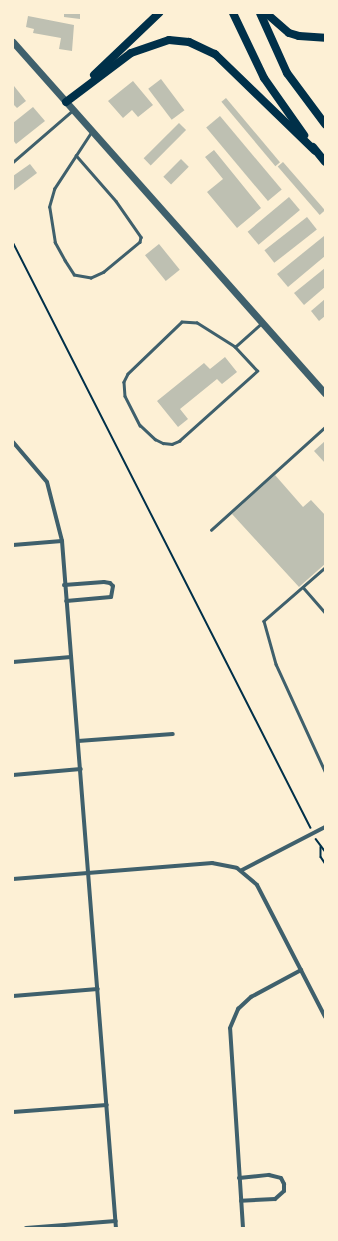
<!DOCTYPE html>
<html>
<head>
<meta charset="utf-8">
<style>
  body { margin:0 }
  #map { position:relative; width:338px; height:1241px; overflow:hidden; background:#fdf0d5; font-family:"Titillium Web",sans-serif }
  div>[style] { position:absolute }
  .building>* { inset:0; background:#bec0b2; transform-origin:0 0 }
  .path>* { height:1.5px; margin:-0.75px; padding:0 0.75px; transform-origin:0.75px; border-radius:0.75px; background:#003049 }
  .service>* { height:2.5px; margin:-1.25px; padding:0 1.25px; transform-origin:1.25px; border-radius:1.25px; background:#3f606c }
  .minor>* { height:4px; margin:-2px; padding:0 2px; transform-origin:2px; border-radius:2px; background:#3f606c }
  .tertiary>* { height:7px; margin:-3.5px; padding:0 3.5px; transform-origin:3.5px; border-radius:3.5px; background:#3f606c }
  .primary>* { height:8px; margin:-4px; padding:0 4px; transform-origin:4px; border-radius:4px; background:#003049 }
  span { translate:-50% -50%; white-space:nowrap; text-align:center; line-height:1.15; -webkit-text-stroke:3px #fdf0d5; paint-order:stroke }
  .frame { position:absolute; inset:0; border:14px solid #fdf0d5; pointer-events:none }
</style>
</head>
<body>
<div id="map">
  <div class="building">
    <i style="clip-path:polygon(64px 13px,80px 13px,80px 19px,64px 17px)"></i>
    <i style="clip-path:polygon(28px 16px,74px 25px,72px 51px,59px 49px,61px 38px,33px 33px,34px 29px,26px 27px)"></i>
    <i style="left:161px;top:79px;width:39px;height:16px;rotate:53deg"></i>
    <i style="clip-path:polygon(133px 81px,153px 105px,138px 117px,132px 110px,123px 118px,108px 101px)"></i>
    <i style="clip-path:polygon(14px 86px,26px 101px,17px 108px,13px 104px)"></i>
    <i style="left:226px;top:98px;width:84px;height:6px;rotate:50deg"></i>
    <i style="clip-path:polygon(33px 107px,45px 121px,16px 144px,13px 140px,13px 123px)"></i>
    <i style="left:220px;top:116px;width:96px;height:18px;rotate:50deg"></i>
    <i style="left:179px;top:123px;width:10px;height:50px;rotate:45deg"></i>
    <i style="clip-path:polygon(214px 150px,261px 208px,237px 228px,207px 192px,223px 179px,205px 157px)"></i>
    <i style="left:181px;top:159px;width:11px;height:25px;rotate:45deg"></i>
    <i style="left:283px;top:162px;width:64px;height:7px;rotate:49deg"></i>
    <i style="clip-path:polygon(30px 164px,37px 173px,13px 191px,13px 176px)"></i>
    <i style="left:289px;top:197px;width:17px;height:54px;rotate:50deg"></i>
    <i style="left:307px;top:217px;width:16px;height:54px;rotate:52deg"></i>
    <i style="clip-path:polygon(324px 236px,325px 256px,288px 287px,277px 274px)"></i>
    <i style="left:159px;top:244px;width:33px;height:18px;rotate:51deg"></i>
    <i style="clip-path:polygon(325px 268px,325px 287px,304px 305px,294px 293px)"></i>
    <i style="clip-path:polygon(325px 299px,325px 316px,319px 321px,311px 311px)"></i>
    <i style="clip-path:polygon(225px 357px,237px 372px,222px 384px,217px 379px,180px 409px,188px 419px,178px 427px,157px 401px,204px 363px,210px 369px)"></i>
    <i style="clip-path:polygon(325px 441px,325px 463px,314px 451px)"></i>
    <i style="clip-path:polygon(275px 475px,303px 507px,311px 500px,325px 515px,325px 564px,299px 587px,232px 514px)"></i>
  </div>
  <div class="path">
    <i style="left:13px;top:242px;width:657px;rotate:63.05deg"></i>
    <i style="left:316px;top:839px;width:15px;rotate:53deg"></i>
    <i style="left:321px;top:847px;width:10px;rotate:90deg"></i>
    <i style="left:321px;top:857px;width:7px;rotate:56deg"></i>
  </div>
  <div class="service">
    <i style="left:76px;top:155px;width:61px;rotate:49deg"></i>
    <i style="left:116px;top:201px;width:44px;rotate:55.2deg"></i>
    <i style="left:141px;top:237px;width:5px;rotate:101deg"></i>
    <i style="left:140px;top:242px;width:47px;rotate:140.2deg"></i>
    <i style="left:104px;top:272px;width:14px;rotate:155deg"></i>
    <i style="left:91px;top:278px;width:17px;rotate:-170deg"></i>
    <i style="left:74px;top:275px;width:17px;rotate:-123deg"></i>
    <i style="left:65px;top:261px;width:21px;rotate:-119deg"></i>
    <i style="left:55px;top:243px;width:36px;rotate:-99deg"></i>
    <i style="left:49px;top:207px;width:19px;rotate:-74deg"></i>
    <i style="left:54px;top:189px;width:69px;rotate:-56.8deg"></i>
    <i style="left:13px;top:162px;width:79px;rotate:-40.9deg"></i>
    <i style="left:235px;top:347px;width:45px;rotate:-147.7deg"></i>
    <i style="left:197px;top:323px;width:15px;rotate:-176deg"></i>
    <i style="left:182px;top:322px;width:75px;rotate:136.1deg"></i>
    <i style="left:128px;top:374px;width:9px;rotate:117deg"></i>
    <i style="left:124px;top:382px;width:14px;rotate:86deg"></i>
    <i style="left:125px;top:396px;width:33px;rotate:63deg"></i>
    <i style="left:140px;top:425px;width:21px;rotate:43deg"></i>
    <i style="left:155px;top:439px;width:9px;rotate:27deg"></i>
    <i style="left:163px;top:443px;width:9px;rotate:6deg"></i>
    <i style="left:172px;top:444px;width:8px;rotate:-23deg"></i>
    <i style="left:179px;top:441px;width:105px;rotate:-41.9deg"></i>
    <i style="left:257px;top:371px;width:33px;rotate:-133deg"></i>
    <i style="left:235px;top:347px;width:36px;rotate:-42deg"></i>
    <i style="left:211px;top:530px;width:154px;rotate:-42.1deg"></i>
    <i style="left:325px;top:568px;width:81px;rotate:139deg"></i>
    <i style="left:264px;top:621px;width:45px;rotate:74.4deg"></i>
    <i style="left:276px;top:664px;width:118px;rotate:65.4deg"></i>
    <i style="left:303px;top:587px;width:33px;rotate:49deg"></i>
  </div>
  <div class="minor">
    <i style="left:13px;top:442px;width:52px;rotate:49.6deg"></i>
    <i style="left:47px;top:482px;width:61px;rotate:75.7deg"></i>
    <i style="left:62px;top:541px;width:689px;rotate:85.51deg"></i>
    <i style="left:13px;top:545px;width:49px;rotate:-4.7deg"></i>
    <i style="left:64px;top:585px;width:40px;rotate:-4.3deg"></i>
    <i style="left:104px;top:582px;width:6px;rotate:9deg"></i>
    <i style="left:110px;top:583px;width:4px;rotate:45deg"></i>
    <i style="left:113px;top:586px;width:11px;rotate:100deg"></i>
    <i style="left:111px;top:597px;width:45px;rotate:174.9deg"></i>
    <i style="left:13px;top:662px;width:58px;rotate:-4.9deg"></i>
    <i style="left:78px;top:741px;width:95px;rotate:-4.2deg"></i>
    <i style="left:13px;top:775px;width:68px;rotate:-5deg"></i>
    <i style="left:242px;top:870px;width:93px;rotate:-27.4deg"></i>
    <i style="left:13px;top:879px;width:200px;rotate:-4.6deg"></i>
    <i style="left:212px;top:863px;width:25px;rotate:11deg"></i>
    <i style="left:237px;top:868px;width:26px;rotate:40deg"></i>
    <i style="left:257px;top:885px;width:148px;rotate:62.7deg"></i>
    <i style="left:13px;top:996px;width:85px;rotate:-4.7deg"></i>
    <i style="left:13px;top:1112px;width:94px;rotate:-4.3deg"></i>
    <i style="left:239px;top:1178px;width:30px;rotate:-6deg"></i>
    <i style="left:269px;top:1175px;width:12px;rotate:14deg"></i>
    <i style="left:281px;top:1178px;width:7px;rotate:63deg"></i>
    <i style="left:284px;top:1184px;width:7px;rotate:90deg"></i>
    <i style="left:284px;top:1191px;width:12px;rotate:138deg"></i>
    <i style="left:275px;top:1199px;width:34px;rotate:177deg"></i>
    <i style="left:26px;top:1228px;width:90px;rotate:-4.4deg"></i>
    <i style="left:243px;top:1228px;width:200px;rotate:-93.7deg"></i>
    <i style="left:230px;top:1028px;width:21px;rotate:-67deg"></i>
    <i style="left:238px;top:1009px;width:18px;rotate:-43deg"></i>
    <i style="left:251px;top:997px;width:57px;rotate:-28.4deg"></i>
  </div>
  <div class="tertiary">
    <i style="left:13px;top:42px;width:470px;rotate:48.4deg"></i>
  </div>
  <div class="primary">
    <i style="left:233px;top:13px;width:72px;rotate:64.5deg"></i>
    <i style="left:264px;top:78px;width:70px;rotate:54.9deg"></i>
    <i style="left:260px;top:13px;width:66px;rotate:65.8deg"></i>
    <i style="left:287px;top:73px;width:64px;rotate:53.3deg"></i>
    <i style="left:266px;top:13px;width:30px;rotate:41deg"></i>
    <i style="left:289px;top:33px;width:10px;rotate:17deg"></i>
    <i style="left:299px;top:36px;width:26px;rotate:4deg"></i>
    <i style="left:94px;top:75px;width:90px;rotate:-43.6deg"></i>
    <i style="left:66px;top:102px;width:81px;rotate:-37deg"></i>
    <i style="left:131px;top:53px;width:40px;rotate:-18.9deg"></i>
    <i style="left:169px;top:40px;width:20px;rotate:6deg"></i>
    <i style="left:189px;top:42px;width:29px;rotate:25deg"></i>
    <i style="left:215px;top:54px;width:139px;rotate:44.1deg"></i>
    <i style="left:313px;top:147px;width:19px;rotate:51deg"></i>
  </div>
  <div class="frame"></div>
</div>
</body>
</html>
